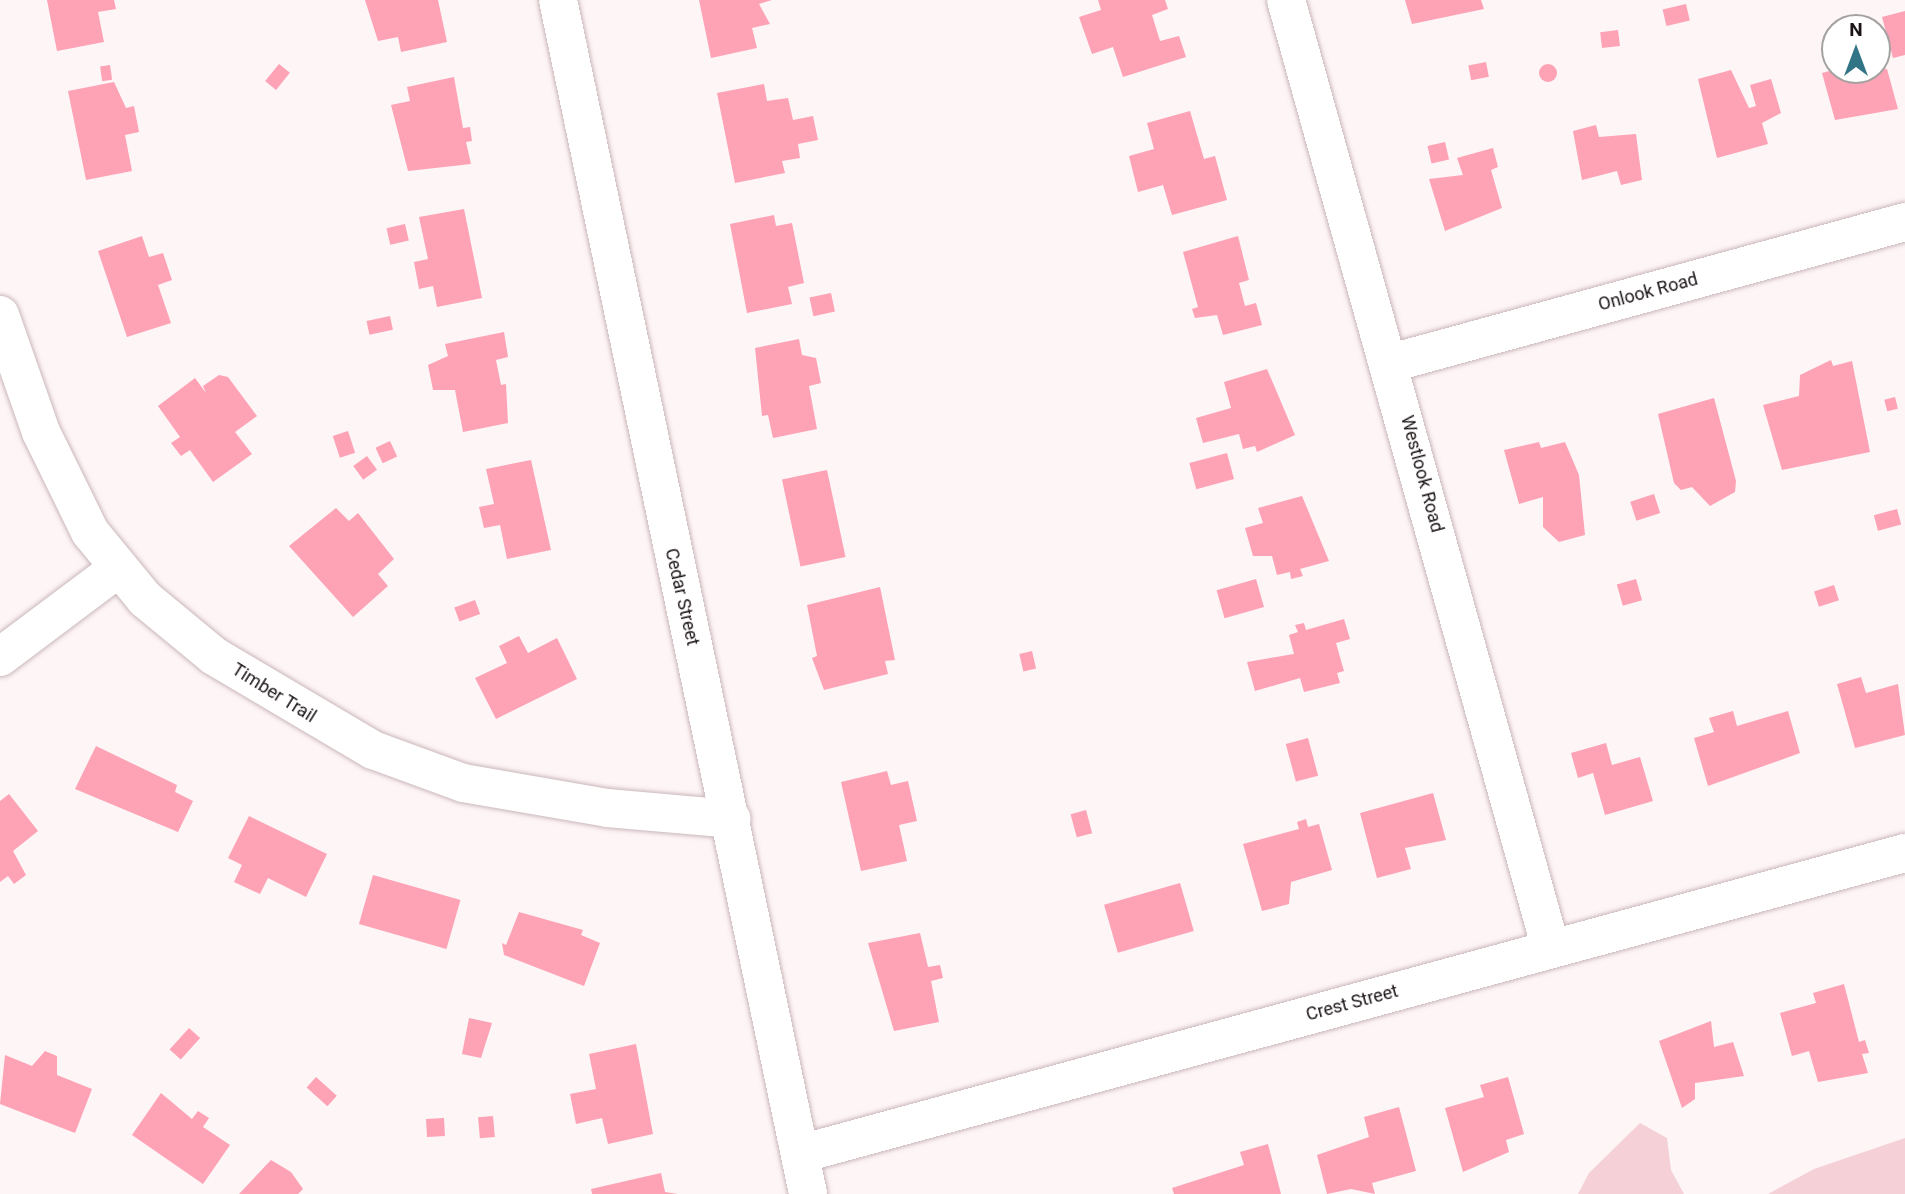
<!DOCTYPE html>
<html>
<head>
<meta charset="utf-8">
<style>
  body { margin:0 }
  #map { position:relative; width:1905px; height:1194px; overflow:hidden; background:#fef5f7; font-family:Roboto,sans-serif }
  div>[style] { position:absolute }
  .green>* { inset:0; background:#f5d0d6 }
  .building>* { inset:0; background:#fea2b5; transform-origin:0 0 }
  .round { border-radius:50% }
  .roads { filter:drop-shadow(0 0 2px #cab7ba) drop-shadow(0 0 2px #cab7ba) }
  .minor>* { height:38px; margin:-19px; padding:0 19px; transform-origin:19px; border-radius:19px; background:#fff }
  span { translate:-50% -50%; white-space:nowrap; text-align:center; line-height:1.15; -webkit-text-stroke:5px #fff; paint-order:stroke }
  .street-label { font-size:18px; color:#1b1415 }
  .north { position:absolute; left:1821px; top:14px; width:70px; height:70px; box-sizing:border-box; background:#fff; border:2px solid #a4a1a1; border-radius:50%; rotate:0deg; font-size:19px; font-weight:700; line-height:28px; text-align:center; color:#1b1415 }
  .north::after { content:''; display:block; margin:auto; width:24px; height:32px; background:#317485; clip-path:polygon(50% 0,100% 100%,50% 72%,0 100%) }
</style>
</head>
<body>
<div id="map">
  <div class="green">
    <i style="clip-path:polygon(1640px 1123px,1667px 1138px,1671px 1170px,1684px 1194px,1578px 1194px,1589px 1173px)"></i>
    <i style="clip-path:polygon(1905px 1138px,1905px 1194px,1768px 1194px,1814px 1169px)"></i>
  </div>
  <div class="building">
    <i style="clip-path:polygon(47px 0,114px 0,116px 9px,98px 12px,104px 42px,57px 51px)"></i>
    <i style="clip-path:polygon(365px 0,438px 0,447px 42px,401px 52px,398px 37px,378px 41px)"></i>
    <i style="clip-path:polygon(699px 0,772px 0,759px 4px,770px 24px,752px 28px,757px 48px,711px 58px)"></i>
    <i style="clip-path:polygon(1098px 0,1165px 0,1168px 9px,1152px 15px,1160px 41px,1179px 36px,1186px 57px,1123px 77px,1113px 47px,1092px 54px,1079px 17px,1101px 10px)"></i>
    <i style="clip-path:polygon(1405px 0,1481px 0,1484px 9px,1412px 24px)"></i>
    <i style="left:1686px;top:4px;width:17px;height:24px;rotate:77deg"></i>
    <i style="clip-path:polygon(1905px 11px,1905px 55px,1893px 58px,1882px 17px)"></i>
    <i style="left:1618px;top:30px;width:16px;height:18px;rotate:83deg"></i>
    <i style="clip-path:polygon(1835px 52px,1835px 70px,1887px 69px,1898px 109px,1835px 120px,1822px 73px,1833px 70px,1829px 53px)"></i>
    <i style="left:1486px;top:62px;width:15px;height:18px;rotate:79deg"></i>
    <i class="round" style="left:1539px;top:64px;width:18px;height:18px"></i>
    <i style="left:279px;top:64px;width:14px;height:22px;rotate:39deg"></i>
    <i style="left:110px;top:65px;width:15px;height:10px;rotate:82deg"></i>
    <i style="clip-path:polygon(1731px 70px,1749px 108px,1756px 106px,1750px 85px,1771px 79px,1781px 113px,1762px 123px,1768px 144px,1717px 158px,1698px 79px)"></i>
    <i style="clip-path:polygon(454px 77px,463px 128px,470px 127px,472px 141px,466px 142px,471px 164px,408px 171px,391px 105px,410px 101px,407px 87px)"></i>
    <i style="clip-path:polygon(114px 82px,126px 108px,134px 106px,139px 132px,125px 135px,132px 171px,86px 180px,68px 91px)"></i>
    <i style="clip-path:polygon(764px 84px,767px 101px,788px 98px,793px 120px,813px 116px,818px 140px,798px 144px,800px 158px,782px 161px,785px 173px,735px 183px,717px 93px)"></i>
    <i style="clip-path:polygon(1190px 111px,1204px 159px,1215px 156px,1227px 200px,1172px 215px,1163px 185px,1138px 192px,1129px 156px,1154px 149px,1147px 123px)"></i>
    <i style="clip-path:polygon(1596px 125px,1599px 137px,1636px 134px,1642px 180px,1621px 185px,1617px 171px,1582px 180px,1573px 131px)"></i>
    <i style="left:1445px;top:142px;width:18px;height:18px;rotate:77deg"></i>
    <i style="clip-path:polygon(1493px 148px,1498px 167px,1491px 170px,1502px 208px,1445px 231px,1429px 179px,1463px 175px,1457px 158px)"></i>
    <i style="clip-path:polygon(464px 209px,482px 298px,437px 307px,433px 286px,419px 289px,414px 262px,428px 259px,419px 217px)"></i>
    <i style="clip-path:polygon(774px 215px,776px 226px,792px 223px,804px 283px,788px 287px,792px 304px,747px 313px,730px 224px)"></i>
    <i style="left:405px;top:224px;width:17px;height:19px;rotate:77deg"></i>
    <i style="clip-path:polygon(142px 236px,149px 257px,163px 253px,172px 280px,158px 285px,171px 323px,127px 337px,98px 251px)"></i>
    <i style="clip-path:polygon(1238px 236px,1249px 280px,1239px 283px,1245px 306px,1256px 303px,1262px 325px,1223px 335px,1217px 315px,1195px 318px,1192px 309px,1198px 307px,1183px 252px)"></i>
    <i style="left:831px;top:293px;width:19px;height:22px;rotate:78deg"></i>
    <i style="left:390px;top:316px;width:14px;height:24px;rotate:78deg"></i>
    <i style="clip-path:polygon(504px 332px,508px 357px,496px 360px,501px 385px,506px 384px,508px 423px,463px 432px,455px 390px,433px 390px,428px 365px,448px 356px,445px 344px)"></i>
    <i style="clip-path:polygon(799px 339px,802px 355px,816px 358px,821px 383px,809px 386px,817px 429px,773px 438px,768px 415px,762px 416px,755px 348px)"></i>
    <i style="clip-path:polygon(1831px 360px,1833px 366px,1852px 361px,1870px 452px,1782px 470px,1763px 405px,1799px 396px,1800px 375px)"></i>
    <i style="clip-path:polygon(1267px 369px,1295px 435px,1257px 452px,1255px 446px,1243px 449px,1239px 434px,1203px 443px,1196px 418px,1231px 408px,1224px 382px)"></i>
    <i style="clip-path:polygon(219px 375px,228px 377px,257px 416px,235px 432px,252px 454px,213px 482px,190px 450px,181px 456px,171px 443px,180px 437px,158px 406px,195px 378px,206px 393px,203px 386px)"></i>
    <i style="left:1895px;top:397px;width:12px;height:11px;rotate:76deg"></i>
    <i style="clip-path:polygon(1714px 398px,1736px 481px,1735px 492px,1710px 506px,1692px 487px,1681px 490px,1674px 483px,1658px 414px)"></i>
    <i style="left:348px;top:431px;width:23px;height:16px;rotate:72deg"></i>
    <i style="left:390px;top:441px;width:17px;height:16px;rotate:65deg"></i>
    <i style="clip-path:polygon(1539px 442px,1541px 448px,1565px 442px,1579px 475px,1585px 535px,1559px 542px,1543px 527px,1543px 497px,1519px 504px,1504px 450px)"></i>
    <i style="left:1227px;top:453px;width:27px;height:39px;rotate:75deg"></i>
    <i style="left:367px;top:456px;width:17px;height:17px;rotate:54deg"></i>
    <i style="clip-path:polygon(531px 460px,551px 550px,507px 559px,500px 525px,484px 528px,479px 507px,494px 504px,486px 469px)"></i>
    <i style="left:827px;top:470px;width:89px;height:46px;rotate:78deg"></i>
    <i style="left:1654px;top:494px;width:20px;height:25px;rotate:72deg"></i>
    <i style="clip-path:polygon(1302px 496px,1329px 561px,1300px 569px,1303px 576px,1291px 579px,1290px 572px,1277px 575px,1272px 556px,1253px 556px,1245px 528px,1263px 523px,1258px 508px)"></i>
    <i style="clip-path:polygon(336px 508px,349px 521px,358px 513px,394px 559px,378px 574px,388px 586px,353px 617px,289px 546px)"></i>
    <i style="left:1897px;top:509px;width:16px;height:24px;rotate:75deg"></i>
    <i style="left:1256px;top:579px;width:29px;height:41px;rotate:74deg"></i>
    <i style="left:1636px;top:579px;width:22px;height:20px;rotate:74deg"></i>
    <i style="left:1834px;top:585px;width:16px;height:21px;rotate:72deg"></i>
    <i style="clip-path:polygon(880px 587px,895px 660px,885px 661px,888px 674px,824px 690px,812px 658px,817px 656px,807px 605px)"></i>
    <i style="left:475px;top:600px;width:15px;height:22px;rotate:70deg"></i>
    <i style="clip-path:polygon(1344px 619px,1350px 639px,1336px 643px,1344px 671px,1337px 673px,1340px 683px,1304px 692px,1300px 678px,1255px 691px,1247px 662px,1294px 654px,1289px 635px,1298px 632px,1295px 625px,1304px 623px,1306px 630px)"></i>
    <i style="clip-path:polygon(519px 636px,528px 653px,557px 638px,577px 679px,496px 719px,475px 678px,507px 663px,499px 646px)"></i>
    <i style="left:1032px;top:651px;width:18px;height:13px;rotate:77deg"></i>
    <i style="clip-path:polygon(1861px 677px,1866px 693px,1898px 684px,1905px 735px,1855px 748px,1837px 684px)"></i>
    <i style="clip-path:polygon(1733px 711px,1737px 726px,1788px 711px,1800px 753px,1708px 786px,1694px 738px,1714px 732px,1709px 718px)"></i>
    <i style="left:1308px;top:738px;width:39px;height:23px;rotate:75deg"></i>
    <i style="clip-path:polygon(1606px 743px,1612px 765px,1640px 757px,1653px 801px,1605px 815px,1593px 773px,1578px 778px,1571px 753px)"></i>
    <i style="clip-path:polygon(96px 746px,177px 785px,175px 792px,193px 801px,178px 832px,75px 789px)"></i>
    <i style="clip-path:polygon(887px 771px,891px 785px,908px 781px,917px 821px,899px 825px,907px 861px,861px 871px,841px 782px)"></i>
    <i style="clip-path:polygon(1433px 793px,1446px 840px,1405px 848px,1411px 869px,1377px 878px,1360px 813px)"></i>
    <i style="clip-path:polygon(9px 794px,38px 831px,13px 851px,26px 875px,14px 884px,8px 876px,0 882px,0 801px)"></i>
    <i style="left:1086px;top:810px;width:24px;height:16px;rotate:75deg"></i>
    <i style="clip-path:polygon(249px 816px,327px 854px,306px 897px,268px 878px,260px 894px,234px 882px,242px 865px,228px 858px)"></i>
    <i style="clip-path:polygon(1306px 819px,1308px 827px,1319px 824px,1332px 870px,1291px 882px,1289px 904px,1262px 911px,1243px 844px,1299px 829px,1297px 822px)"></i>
    <i style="left:373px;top:875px;width:91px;height:51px;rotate:16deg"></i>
    <i style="left:1180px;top:883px;width:50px;height:79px;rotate:74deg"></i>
    <i style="clip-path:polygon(519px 912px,583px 930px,581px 935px,600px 943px,584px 986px,504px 955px,502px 943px,506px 945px)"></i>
    <i style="clip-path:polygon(920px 933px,928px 967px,940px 965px,943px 978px,931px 981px,939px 1022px,894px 1031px,868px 943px)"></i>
    <i style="clip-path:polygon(1844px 984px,1859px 1042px,1865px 1040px,1869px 1053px,1862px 1054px,1868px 1073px,1818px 1082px,1809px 1051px,1792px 1056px,1780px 1013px,1816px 1003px,1813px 993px)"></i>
    <i style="clip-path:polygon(469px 1018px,492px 1023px,481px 1058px,462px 1054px)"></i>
    <i style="clip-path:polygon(1711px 1021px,1714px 1047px,1733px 1042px,1744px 1076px,1695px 1083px,1695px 1099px,1682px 1108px,1659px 1041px)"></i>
    <i style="left:189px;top:1028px;width:15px;height:29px;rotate:42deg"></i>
    <i style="clip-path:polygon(636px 1044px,653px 1134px,608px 1144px,602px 1118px,576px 1124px,570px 1094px,596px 1089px,589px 1054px)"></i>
    <i style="clip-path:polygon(45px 1051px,57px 1056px,57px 1075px,92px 1089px,75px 1133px,0 1104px,5px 1055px,32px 1066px)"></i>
    <i style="left:316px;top:1077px;width:28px;height:14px;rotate:42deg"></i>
    <i style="clip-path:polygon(1508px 1077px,1524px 1134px,1506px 1140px,1509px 1152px,1463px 1172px,1445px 1108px,1484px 1097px,1480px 1085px)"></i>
    <i style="clip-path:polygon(161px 1093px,192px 1119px,198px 1111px,209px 1118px,203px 1127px,230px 1145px,203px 1184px,132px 1135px)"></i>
    <i style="clip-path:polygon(1399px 1107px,1416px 1171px,1372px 1183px,1375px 1194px,1351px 1189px,1327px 1194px,1317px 1155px,1369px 1137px,1364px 1117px)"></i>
    <i style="left:493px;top:1116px;width:21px;height:15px;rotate:85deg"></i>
    <i style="left:444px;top:1118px;width:18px;height:18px;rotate:87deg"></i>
    <i style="clip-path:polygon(1268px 1144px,1281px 1194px,1174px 1194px,1172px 1188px,1244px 1165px,1240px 1152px)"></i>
    <i style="clip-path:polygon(271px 1160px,291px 1172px,303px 1189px,298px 1194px,239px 1194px)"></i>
    <i style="clip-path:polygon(661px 1173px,665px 1192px,678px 1194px,592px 1194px,591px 1189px)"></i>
  </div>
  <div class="roads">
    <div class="minor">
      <i style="left:558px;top:0;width:1220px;rotate:78.17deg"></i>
      <i style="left:1286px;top:0;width:985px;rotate:74.4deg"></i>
      <i style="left:0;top:315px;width:124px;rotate:70.7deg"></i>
      <i style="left:41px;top:432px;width:111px;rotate:63.9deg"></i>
      <i style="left:90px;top:532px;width:87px;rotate:50.6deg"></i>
      <i style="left:145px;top:599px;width:89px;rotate:39.6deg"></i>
      <i style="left:214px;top:656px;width:185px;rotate:30.6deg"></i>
      <i style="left:373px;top:750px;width:96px;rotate:20.1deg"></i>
      <i style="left:463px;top:783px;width:146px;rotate:9.8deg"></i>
      <i style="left:607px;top:808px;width:125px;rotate:5deg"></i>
      <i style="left:1391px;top:363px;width:533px;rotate:-15.34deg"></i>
      <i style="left:0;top:657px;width:146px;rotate:-36.9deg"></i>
      <i style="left:800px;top:1154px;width:1145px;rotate:-15.24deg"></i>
    </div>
  </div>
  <div class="street-label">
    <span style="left:1648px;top:292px;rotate:-15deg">Onlook Road</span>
    <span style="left:1422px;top:474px;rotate:75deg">Westlook Road</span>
    <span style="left:682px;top:597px;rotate:77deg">Cedar Street</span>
    <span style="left:274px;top:693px;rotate:32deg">Timber Trail</span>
    <span style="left:1352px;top:1003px;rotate:-15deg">Crest Street</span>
  </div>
  <div class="north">N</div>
</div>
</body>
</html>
